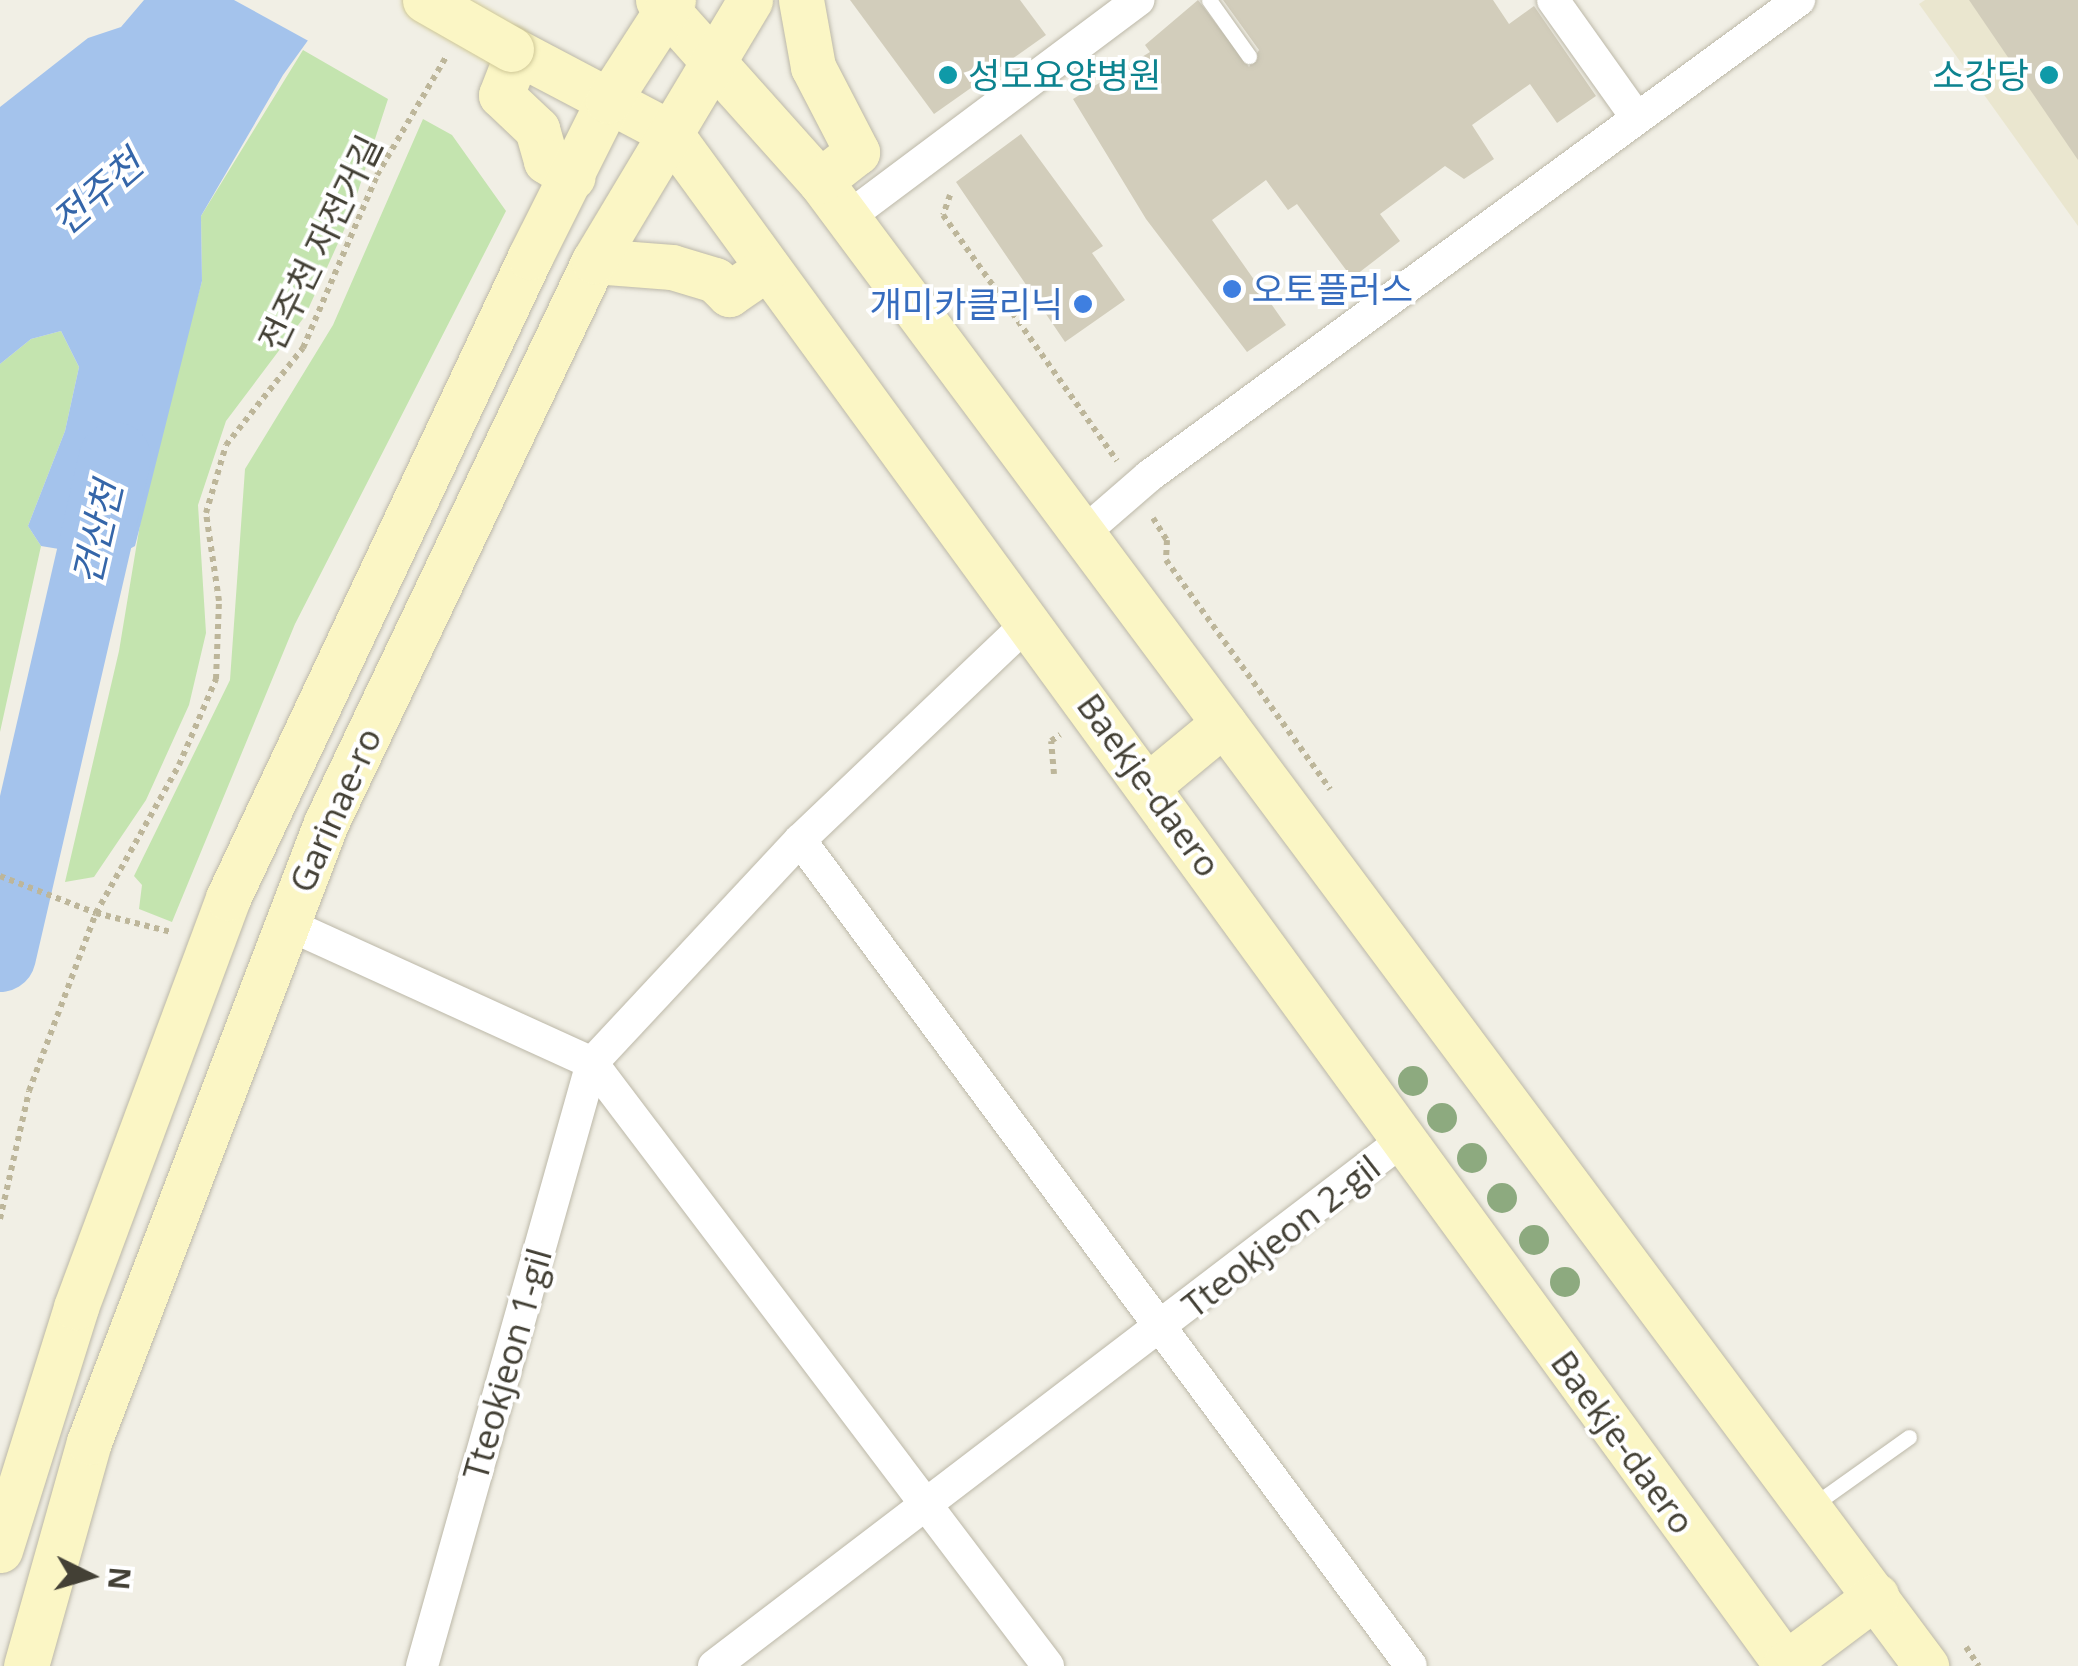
<!DOCTYPE html>
<html>
<head>
<meta charset="utf-8">
<style>
  body { margin:0 }
  #map { position:relative; width:2078px; height:1666px; overflow:hidden; background:#f1efe5; font-family:"Open Sans","Noto Sans KR",sans-serif }
  div>[style] { position:absolute }
  .education>* { inset:0; background:#eae6cf }
  .green>* { inset:0; background:#c4e4af }
  .water>* { inset:0; background:#a4c3ec }
  .pier>* { inset:0; background:#f1efe5 }
  .river>* { height:72px; margin:-36px; padding:0 36px; transform-origin:36px; border-radius:36px; background:#a4c3ec }
  .building>* { inset:0; background:#d2cdbb }
  .path>* { height:6px; margin-top:-3px; transform-origin:0; background:repeating-linear-gradient(90deg,#bdb69a 0 5px,transparent 0 10px) }
  .roads { filter:drop-shadow(0 0 2px #bcb8a8) drop-shadow(0 0 2px #bcb8a8) }
  .lane>* { height:15px; margin:-7.5px; padding:0 7.5px; transform-origin:7.5px; border-radius:7.5px; background:#fff }
  .street>* { height:32px; margin:-16px; padding:0 16px; transform-origin:16px; border-radius:16px; background:#fff }
  .secondary>* { height:45px; margin:-22.5px; padding:0 22.5px; transform-origin:22.5px; border-radius:22.5px; background:#fbf6c5 }
  .bridges { filter:drop-shadow(0 0 2px #cfc897) drop-shadow(0 0 2px #cfc897) }
  .secondary-bridge>* { height:45px; margin:-22.5px; padding:0 22.5px; transform-origin:22.5px; border-radius:22.5px; background:#fbf6c5 }
  .trees>* { width:30px; height:30px; margin:-15px; border-radius:50%; background:#8daa7f }
  .dots>* { width:28px; height:28px; translate:-50% -50%; box-sizing:border-box; border:5px solid #fff; border-radius:50% }
  span { translate:-50% -50%; white-space:nowrap; text-align:center; line-height:1.15; -webkit-text-stroke:8px #fff; paint-order:stroke }
  .culture-label { font-size:35px; color:#0d838f }
  .left { translate:0 -50%; text-align:left }
  .right { translate:-100% -50%; text-align:right }
  .street-label { font-size:35px; color:#434035 }
  .shop-label { font-size:35px; color:#366cbe }
  .water-label { font-size:38px; color:#3566a9; font-style:italic }
  .north { position:absolute; left:40px; top:1526px; width:100px; height:100px; -webkit-text-stroke:8px #fff; paint-order:stroke; rotate:95deg; font-size:28px; font-weight:700; line-height:40px; text-align:center; color:#434035 }
  .north::after { content:''; display:block; margin:auto; width:35px; height:45px; background:#434035; clip-path:polygon(50% 0,100% 100%,50% 72%,0 100%) }
</style>
</head>
<body>
<div id="map">
  <div class="education">
    <i style="clip-path:polygon(1925px 0,2078px 0,2078px 226px,1919px 4px)"></i>
  </div>
  <div class="green">
    <i style="clip-path:polygon(303px 50px,388px 99px,349px 219px,305px 316px,226px 421px,198px 505px,206px 633px,189px 705px,146px 800px,94px 877px,65px 882px,119px 651px,149px 470px,202px 281px,201px 216px)"></i>
    <i style="clip-path:polygon(423px 119px,452px 135px,506px 211px,295px 624px,172px 922px,139px 909px,142px 885px,134px 876px,230px 680px,245px 469px,333px 325px)"></i>
    <i style="clip-path:polygon(61px 331px,79px 367px,65px 431px,28px 526px,41px 546px,0 732px,0 364px,31px 339px)"></i>
  </div>
  <div class="water">
    <i style="clip-path:polygon(144px 0,337px 0,283px 75px,201px 216px,202px 281px,135px 546px,113px 558px,41px 546px,28px 526px,65px 431px,79px 367px,61px 331px,31px 339px,0 364px,0 107px,88px 38px,121px 27px)"></i>
  </div>
  <div class="pier">
    <i style="clip-path:polygon(234px 0,342px 0,314px 44px)"></i>
  </div>
  <div class="river">
    <i style="left:0;top:956px;width:511px;rotate:-77deg"></i>
  </div>
  <div class="building">
    <i style="clip-path:polygon(850px 0,1020px 0,1046px 35px,934px 114px)"></i>
    <i style="clip-path:polygon(1198px 0,1249px 67px,1259px 50px,1223px 0,1493px 0,1509px 24px,1534px 6px,1596px 96px,1557px 123px,1530px 84px,1472px 125px,1494px 159px,1464px 179px,1445px 166px,1380px 214px,1400px 241px,1352px 278px,1297px 204px,1288px 210px,1266px 180px,1212px 220px,1286px 325px,1247px 352px,1146px 219px,1073px 99px,1150px 52px,1145px 45px)"></i>
    <i style="clip-path:polygon(1969px 0,2078px 0,2078px 160px)"></i>
    <i style="clip-path:polygon(1021px 134px,1103px 246px,1092px 253px,1125px 300px,1065px 342px,956px 182px)"></i>
  </div>
  <div class="path">
    <i style="left:950px;top:195px;width:21px;rotate:109deg"></i>
    <i style="left:943px;top:215px;width:301px;rotate:54.7deg"></i>
    <i style="left:1153px;top:518px;width:26px;rotate:58deg"></i>
    <i style="left:1167px;top:540px;width:20px;rotate:93deg"></i>
    <i style="left:1166px;top:560px;width:282px;rotate:54.4deg"></i>
    <i style="left:1054px;top:774px;width:33px;rotate:-95deg"></i>
    <i style="left:1051px;top:741px;width:11px;rotate:-34deg"></i>
    <i style="left:0;top:876px;width:103px;rotate:21.1deg"></i>
    <i style="left:96px;top:913px;width:170px;rotate:-60.7deg"></i>
    <i style="left:179px;top:765px;width:94px;rotate:-66.7deg"></i>
    <i style="left:216px;top:679px;width:78px;rotate:-87.8deg"></i>
    <i style="left:219px;top:601px;width:89px;rotate:-98.4deg"></i>
    <i style="left:206px;top:513px;width:71px;rotate:-73.6deg"></i>
    <i style="left:226px;top:445px;width:124px;rotate:-51.6deg"></i>
    <i style="left:303px;top:348px;width:188px;rotate:-66.8deg"></i>
    <i style="left:377px;top:175px;width:137px;rotate:-59.7deg"></i>
    <i style="left:0;top:1219px;width:131px;rotate:-77.2deg"></i>
    <i style="left:29px;top:1091px;width:190px;rotate:-69.4deg"></i>
    <i style="left:96px;top:913px;width:77px;rotate:14.2deg"></i>
    <i style="left:1966px;top:1647px;width:23px;rotate:56deg"></i>
  </div>
  <div class="roads">
    <div class="lane">
      <i style="left:1209px;top:0;width:69px;rotate:54.5deg"></i>
      <i style="left:1812px;top:1506px;width:119px;rotate:-35.4deg"></i>
    </div>
    <div class="street">
      <i style="left:1553px;top:0;width:143px;rotate:54.6deg"></i>
      <i style="left:847px;top:218px;width:364px;rotate:-36.8deg"></i>
      <i style="left:1081px;top:535px;width:90px;rotate:-40.9deg"></i>
      <i style="left:1149px;top:476px;width:806px;rotate:-36.22deg"></i>
      <i style="left:800px;top:840px;width:1027px;rotate:53.51deg"></i>
      <i style="left:285px;top:923px;width:337px;rotate:24.5deg"></i>
      <i style="left:592px;top:1063px;width:756px;rotate:52.9deg"></i>
      <i style="left:422px;top:1666px;width:627px;rotate:-74.26deg"></i>
      <i style="left:592px;top:1063px;width:305px;rotate:-47deg"></i>
      <i style="left:800px;top:840px;width:319px;rotate:-43.6deg"></i>
      <i style="left:714px;top:1666px;width:867px;rotate:-37.36deg"></i>
    </div>
    <div class="secondary">
      <i style="left:658px;top:0;width:243px;rotate:48.2deg"></i>
      <i style="left:820px;top:181px;width:1852px;rotate:53.32deg"></i>
      <i style="left:801px;top:0;width:68px;rotate:79.8deg"></i>
      <i style="left:813px;top:67px;width:96px;rotate:62.6deg"></i>
      <i style="left:857px;top:152px;width:47px;rotate:141.9deg"></i>
      <i style="left:511px;top:49px;width:180px;rotate:27.8deg"></i>
      <i style="left:670px;top:133px;width:1897px;rotate:53.92deg"></i>
      <i style="left:517px;top:54px;width:44px;rotate:111.3deg"></i>
      <i style="left:501px;top:95px;width:50px;rotate:43.4deg"></i>
      <i style="left:537px;top:129px;width:33px;rotate:74deg"></i>
      <i style="left:546px;top:161px;width:31px;rotate:31deg"></i>
      <i style="left:594px;top:261px;width:78px;rotate:4.4deg"></i>
      <i style="left:672px;top:267px;width:45px;rotate:16.8deg"></i>
      <i style="left:715px;top:280px;width:20px;rotate:45deg"></i>
      <i style="left:729px;top:294px;width:46px;rotate:-34.4deg"></i>
      <i style="left:1149px;top:785px;width:97px;rotate:-39.6deg"></i>
      <i style="left:0;top:1550px;width:255px;rotate:-72.6deg"></i>
      <i style="left:76px;top:1307px;width:436px;rotate:-69.6deg"></i>
      <i style="left:228px;top:898px;width:709px;rotate:-64.77deg"></i>
      <i style="left:530px;top:257px;width:174px;rotate:-63.4deg"></i>
      <i style="left:608px;top:101px;width:120px;rotate:-57.2deg"></i>
      <i style="left:1785px;top:1664px;width:114px;rotate:-36.8deg"></i>
      <i style="left:26px;top:1666px;width:233px;rotate:-74.3deg"></i>
      <i style="left:89px;top:1442px;width:663px;rotate:-69.05deg"></i>
      <i style="left:326px;top:823px;width:623px;rotate:-64.51deg"></i>
      <i style="left:594px;top:261px;width:304px;rotate:-59.1deg"></i>
    </div>
  </div>
  <div class="bridges">
    <div class="secondary-bridge">
      <i style="left:425px;top:0;width:99px;rotate:29.7deg"></i>
    </div>
  </div>
  <div class="trees">
    <i style="left:1413px;top:1081px"></i>
    <i style="left:1442px;top:1118px"></i>
    <i style="left:1472px;top:1158px"></i>
    <i style="left:1502px;top:1198px"></i>
    <i style="left:1534px;top:1240px"></i>
    <i style="left:1565px;top:1282px"></i>
  </div>
  <div class="dots">
    <i style="left:948px;top:75px;background:#0f9aa8"></i>
    <i style="left:2049px;top:75px;background:#0f9aa8"></i>
    <i style="left:1232px;top:289px;background:#3f7fe0"></i>
    <i style="left:1083px;top:304px;background:#3f7fe0"></i>
  </div>
  <div class="culture-label">
    <span class="left" style="left:968px;top:75px">성모요양병원</span>
    <span class="right" style="left:2029px;top:75px">소강당</span>
  </div>
  <div class="street-label">
    <span style="left:320px;top:243px;rotate:-64deg">전주천 자전거길</span>
    <span style="left:1149px;top:785px;rotate:54deg">Baekje-daero</span>
    <span style="left:335px;top:810px;rotate:-66deg">Garinae-ro</span>
    <span style="left:1281px;top:1236px;rotate:-38deg">Tteokjeon 2-gil</span>
    <span style="left:507px;top:1364px;rotate:-74deg">Tteokjeon 1-gil</span>
    <span style="left:1623px;top:1442px;rotate:54deg">Baekje-daero</span>
  </div>
  <div class="shop-label">
    <span class="left" style="left:1252px;top:289px">오토플러스</span>
    <span class="right" style="left:1063px;top:304px">개미카클리닉</span>
  </div>
  <div class="water-label">
    <span style="left:97px;top:192px;rotate:-41deg">전주천</span>
    <span style="left:97px;top:533px;rotate:-77deg">건산천</span>
  </div>
  <div class="north">N</div>
</div>
</body>
</html>
